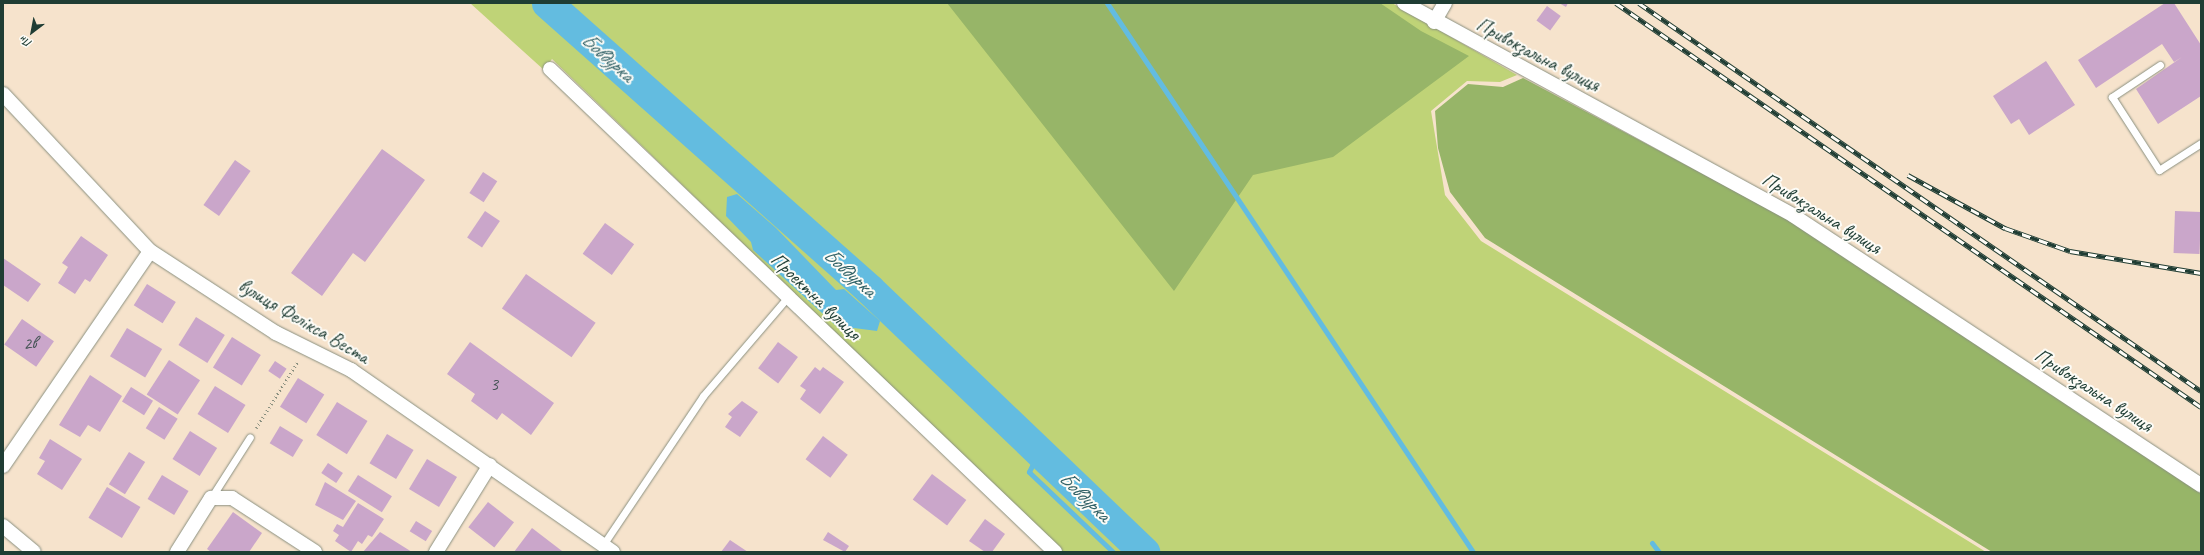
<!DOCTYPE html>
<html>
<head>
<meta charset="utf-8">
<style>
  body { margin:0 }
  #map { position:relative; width:2204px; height:555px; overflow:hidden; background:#f6e3cc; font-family:Caveat,sans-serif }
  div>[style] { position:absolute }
  .green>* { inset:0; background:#bfd377 }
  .forest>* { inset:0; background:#97b568 }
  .water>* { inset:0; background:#63bce0 }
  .stream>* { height:5px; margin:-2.5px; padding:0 2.5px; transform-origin:2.5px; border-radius:2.5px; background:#63bce0 }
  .river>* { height:31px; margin:-15.5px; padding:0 15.5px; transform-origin:15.5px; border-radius:15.5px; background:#63bce0 }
  .building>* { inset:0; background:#caa6ca; transform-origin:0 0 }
  .path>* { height:2.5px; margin-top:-1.25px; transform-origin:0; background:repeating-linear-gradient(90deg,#8a9080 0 1px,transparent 0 4px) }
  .roads { filter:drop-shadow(0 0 1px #8a9080) drop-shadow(0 0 1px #8a9080) }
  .lane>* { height:7px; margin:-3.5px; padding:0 3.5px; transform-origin:3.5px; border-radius:3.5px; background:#fff }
  .street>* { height:14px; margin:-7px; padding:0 7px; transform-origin:7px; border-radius:7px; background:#fff }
  .rail>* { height:4.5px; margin-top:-2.25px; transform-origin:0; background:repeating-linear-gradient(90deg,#fdfcf7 0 9px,#1f3d34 0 18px); box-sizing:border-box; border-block:1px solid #1f3d34 }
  span { translate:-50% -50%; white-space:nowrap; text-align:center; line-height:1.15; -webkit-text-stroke:4px #fdfcf7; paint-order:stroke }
  .number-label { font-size:18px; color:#4a575a }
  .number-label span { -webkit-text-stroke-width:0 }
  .street-label { font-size:20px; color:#1f3d34 }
  .water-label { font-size:21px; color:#336368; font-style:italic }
  .frame { position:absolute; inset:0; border:4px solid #1f3d34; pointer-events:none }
  .north { position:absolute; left:12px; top:12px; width:40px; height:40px; -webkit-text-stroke:3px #fdfcf7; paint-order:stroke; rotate:212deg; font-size:11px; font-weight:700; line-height:16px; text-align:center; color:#1f3d34 }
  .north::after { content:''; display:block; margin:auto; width:14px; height:18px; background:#1f3d34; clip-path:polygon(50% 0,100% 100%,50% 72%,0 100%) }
</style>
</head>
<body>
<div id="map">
  <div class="green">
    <i style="clip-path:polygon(470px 3px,1392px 3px,1517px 75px,1500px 82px,1467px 81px,1431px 111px,1445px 195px,1481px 241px,1986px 552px,1062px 552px,552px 59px,544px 70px)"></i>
  </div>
  <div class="forest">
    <i style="clip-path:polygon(947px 3px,1380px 3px,1421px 31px,1469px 56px,1333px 157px,1253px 175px,1174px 291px)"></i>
    <i style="clip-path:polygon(1523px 78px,1791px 221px,2201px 491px,2201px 552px,1992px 552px,1485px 238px,1450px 192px,1438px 148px,1435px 111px,1468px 84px,1503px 87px)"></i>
  </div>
  <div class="water">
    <i style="clip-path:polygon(737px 194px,776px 228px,836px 290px,844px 289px,880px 321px,877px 331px,854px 328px,845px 334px,753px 250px,751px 242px,726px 216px,727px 197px)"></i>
  </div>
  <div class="stream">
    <i style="left:1107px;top:3px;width:660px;rotate:56.31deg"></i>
    <i style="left:1039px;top:452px;width:22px;rotate:117deg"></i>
    <i style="left:1029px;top:472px;width:116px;rotate:43.6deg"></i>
    <i style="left:1652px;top:543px;width:11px;rotate:52deg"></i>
  </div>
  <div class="river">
    <i style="left:547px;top:3px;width:431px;rotate:41.6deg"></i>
    <i style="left:869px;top:289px;width:381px;rotate:43.7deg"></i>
  </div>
  <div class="building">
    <i style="clip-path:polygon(1559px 3px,1568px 3px,1566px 7px)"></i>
    <i style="clip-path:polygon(2165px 3px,2174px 3px,2201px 45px,2201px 96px,2158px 124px,2136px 89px,2182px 57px,2174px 62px,2162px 44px,2096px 88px,2078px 60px)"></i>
    <i style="left:1547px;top:6px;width:17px;height:18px;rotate:36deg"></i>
    <i style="clip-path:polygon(2046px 61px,2075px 105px,2029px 135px,2019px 119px,2011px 124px,1993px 96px)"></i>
    <i style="clip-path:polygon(382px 149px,425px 180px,365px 262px,353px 253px,322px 296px,291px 273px)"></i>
    <i style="left:235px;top:160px;width:19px;height:55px;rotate:35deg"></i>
    <i style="left:483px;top:172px;width:17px;height:25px;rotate:33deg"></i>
    <i style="left:485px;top:211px;width:18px;height:32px;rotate:34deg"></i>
    <i style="left:2175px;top:211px;width:26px;height:42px;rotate:2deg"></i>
    <i style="left:605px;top:223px;width:36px;height:38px;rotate:36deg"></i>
    <i style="clip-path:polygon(81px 236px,108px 255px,90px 282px,85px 279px,75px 294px,58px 283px,68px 267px,62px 263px)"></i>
    <i style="clip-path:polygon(3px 258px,41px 284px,28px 302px,3px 285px)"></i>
    <i style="left:526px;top:274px;width:85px;height:42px;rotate:35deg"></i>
    <i style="left:147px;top:284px;width:34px;height:25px;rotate:32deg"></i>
    <i style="left:196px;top:317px;width:34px;height:33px;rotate:32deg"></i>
    <i style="left:22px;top:319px;width:39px;height:31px;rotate:35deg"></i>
    <i style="left:127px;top:328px;width:41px;height:33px;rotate:31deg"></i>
    <i style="left:232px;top:337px;width:34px;height:36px;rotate:32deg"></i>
    <i style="clip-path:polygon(470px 342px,554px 403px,531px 435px,502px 413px,497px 420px,471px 401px,475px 394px,447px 374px)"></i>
    <i style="left:778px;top:342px;width:25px;height:33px;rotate:37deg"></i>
    <i style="left:169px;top:360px;width:37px;height:41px;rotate:33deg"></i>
    <i style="left:275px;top:361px;width:14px;height:12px;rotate:34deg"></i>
    <i style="clip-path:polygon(815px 367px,820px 371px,823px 367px,844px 382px,820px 414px,800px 399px,806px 390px,800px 386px)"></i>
    <i style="clip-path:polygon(90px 375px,122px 396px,100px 432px,88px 425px,80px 437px,59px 425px)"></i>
    <i style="left:298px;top:378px;width:31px;height:34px;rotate:32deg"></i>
    <i style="left:215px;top:386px;width:36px;height:33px;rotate:32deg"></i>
    <i style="left:131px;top:387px;width:26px;height:17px;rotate:32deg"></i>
    <i style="clip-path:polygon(742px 401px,758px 412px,740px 437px,725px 427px,732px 417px,728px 414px)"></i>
    <i style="left:337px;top:402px;width:36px;height:39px;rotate:32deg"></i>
    <i style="left:159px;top:407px;width:22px;height:25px;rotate:32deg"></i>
    <i style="left:280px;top:426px;width:27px;height:20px;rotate:31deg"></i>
    <i style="left:190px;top:431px;width:32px;height:33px;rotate:32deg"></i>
    <i style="left:387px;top:434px;width:31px;height:34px;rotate:31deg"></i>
    <i style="left:823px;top:436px;width:31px;height:29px;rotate:37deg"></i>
    <i style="clip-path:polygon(50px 439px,82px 459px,62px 490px,37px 474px,45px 461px,39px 458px)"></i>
    <i style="left:129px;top:452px;width:19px;height:38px;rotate:32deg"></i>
    <i style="left:427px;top:459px;width:35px;height:35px;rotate:31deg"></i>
    <i style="left:328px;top:463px;width:18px;height:12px;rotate:34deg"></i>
    <i style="left:932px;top:474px;width:43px;height:32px;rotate:37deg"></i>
    <i style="left:162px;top:475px;width:31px;height:28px;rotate:31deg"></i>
    <i style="left:358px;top:475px;width:40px;height:19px;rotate:32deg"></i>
    <i style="clip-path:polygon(325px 482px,356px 501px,343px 520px,315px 505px)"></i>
    <i style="left:107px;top:487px;width:39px;height:36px;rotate:31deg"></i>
    <i style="left:488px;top:502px;width:33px;height:32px;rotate:38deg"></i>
    <i style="clip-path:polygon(358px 503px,384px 519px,372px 537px,368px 535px,362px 544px,358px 541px,351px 552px,335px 541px,339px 535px,333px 531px,337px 524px,343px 527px)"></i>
    <i style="clip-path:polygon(233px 512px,262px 533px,249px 552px,211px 552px,207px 549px)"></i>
    <i style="clip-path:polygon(985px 519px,1005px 534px,992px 552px,985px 552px,969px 541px)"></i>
    <i style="left:416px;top:521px;width:19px;height:12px;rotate:32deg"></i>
    <i style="clip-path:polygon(532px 528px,562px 551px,561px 552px,514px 552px)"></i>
    <i style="clip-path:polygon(380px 532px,412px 552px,363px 552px)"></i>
    <i style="clip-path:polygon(828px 532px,849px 546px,845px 552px,823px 540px)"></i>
    <i style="clip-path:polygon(730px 540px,748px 552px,721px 552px)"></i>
  </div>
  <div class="path">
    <i style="left:256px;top:428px;width:79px;rotate:-57.9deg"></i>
  </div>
  <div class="roads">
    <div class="lane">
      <i style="left:2160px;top:65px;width:58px;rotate:146.3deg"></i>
      <i style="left:2112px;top:97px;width:87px;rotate:57.2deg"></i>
      <i style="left:2159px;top:170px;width:50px;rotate:-32.7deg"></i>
      <i style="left:211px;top:498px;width:72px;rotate:-57.4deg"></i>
      <i style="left:603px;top:545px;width:179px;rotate:-56.1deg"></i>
      <i style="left:703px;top:396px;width:130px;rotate:-49.4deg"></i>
    </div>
    <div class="street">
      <i style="left:1404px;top:3px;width:444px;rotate:28.6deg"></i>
      <i style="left:1794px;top:216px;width:488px;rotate:33.5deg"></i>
      <i style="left:1434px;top:22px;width:22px;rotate:-60deg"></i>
      <i style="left:550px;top:69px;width:699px;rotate:43.72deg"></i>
      <i style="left:3px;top:94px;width:215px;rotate:46.9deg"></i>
      <i style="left:150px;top:251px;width:150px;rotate:33.1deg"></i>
      <i style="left:276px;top:333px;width:84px;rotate:26.3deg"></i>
      <i style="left:351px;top:370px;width:319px;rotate:34.8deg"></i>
      <i style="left:3px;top:466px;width:260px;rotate:-55.6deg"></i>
      <i style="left:3px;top:526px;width:40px;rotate:40deg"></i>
      <i style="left:177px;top:552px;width:64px;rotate:-57.8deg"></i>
      <i style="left:211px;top:498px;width:21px"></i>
      <i style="left:232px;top:498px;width:99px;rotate:33deg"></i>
      <i style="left:436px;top:552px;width:102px;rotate:-58.2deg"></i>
    </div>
  </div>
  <div class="rail">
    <i style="left:1616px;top:3px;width:711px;rotate:34.63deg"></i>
    <i style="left:1639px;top:3px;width:683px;rotate:34.62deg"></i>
    <i style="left:1908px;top:175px;width:111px;rotate:28.7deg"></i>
    <i style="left:2005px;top:228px;width:69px;rotate:19.5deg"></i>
    <i style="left:2070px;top:251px;width:133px;rotate:9.5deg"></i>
  </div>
  <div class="number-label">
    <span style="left:30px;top:343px">2в</span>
    <span style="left:494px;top:384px">3</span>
  </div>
  <div class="street-label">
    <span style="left:1538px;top:55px;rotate:28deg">Привокзальна вулиця</span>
    <span style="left:1822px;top:213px;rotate:32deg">Привокзальна вулиця</span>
    <span style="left:816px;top:296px;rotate:44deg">Проектна вулиця</span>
    <span style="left:304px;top:321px;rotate:30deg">вулиця Фелікса Веста</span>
    <span style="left:2094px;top:390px;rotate:33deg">Привокзальна вулиця</span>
  </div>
  <div class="water-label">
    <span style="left:608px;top:57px;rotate:42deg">Бовдурка</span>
    <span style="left:850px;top:272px;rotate:42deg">Бовдурка</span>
    <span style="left:1085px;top:496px;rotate:44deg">Бовдурка</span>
  </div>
  <div class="frame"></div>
  <div class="north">Пн</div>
</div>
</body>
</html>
